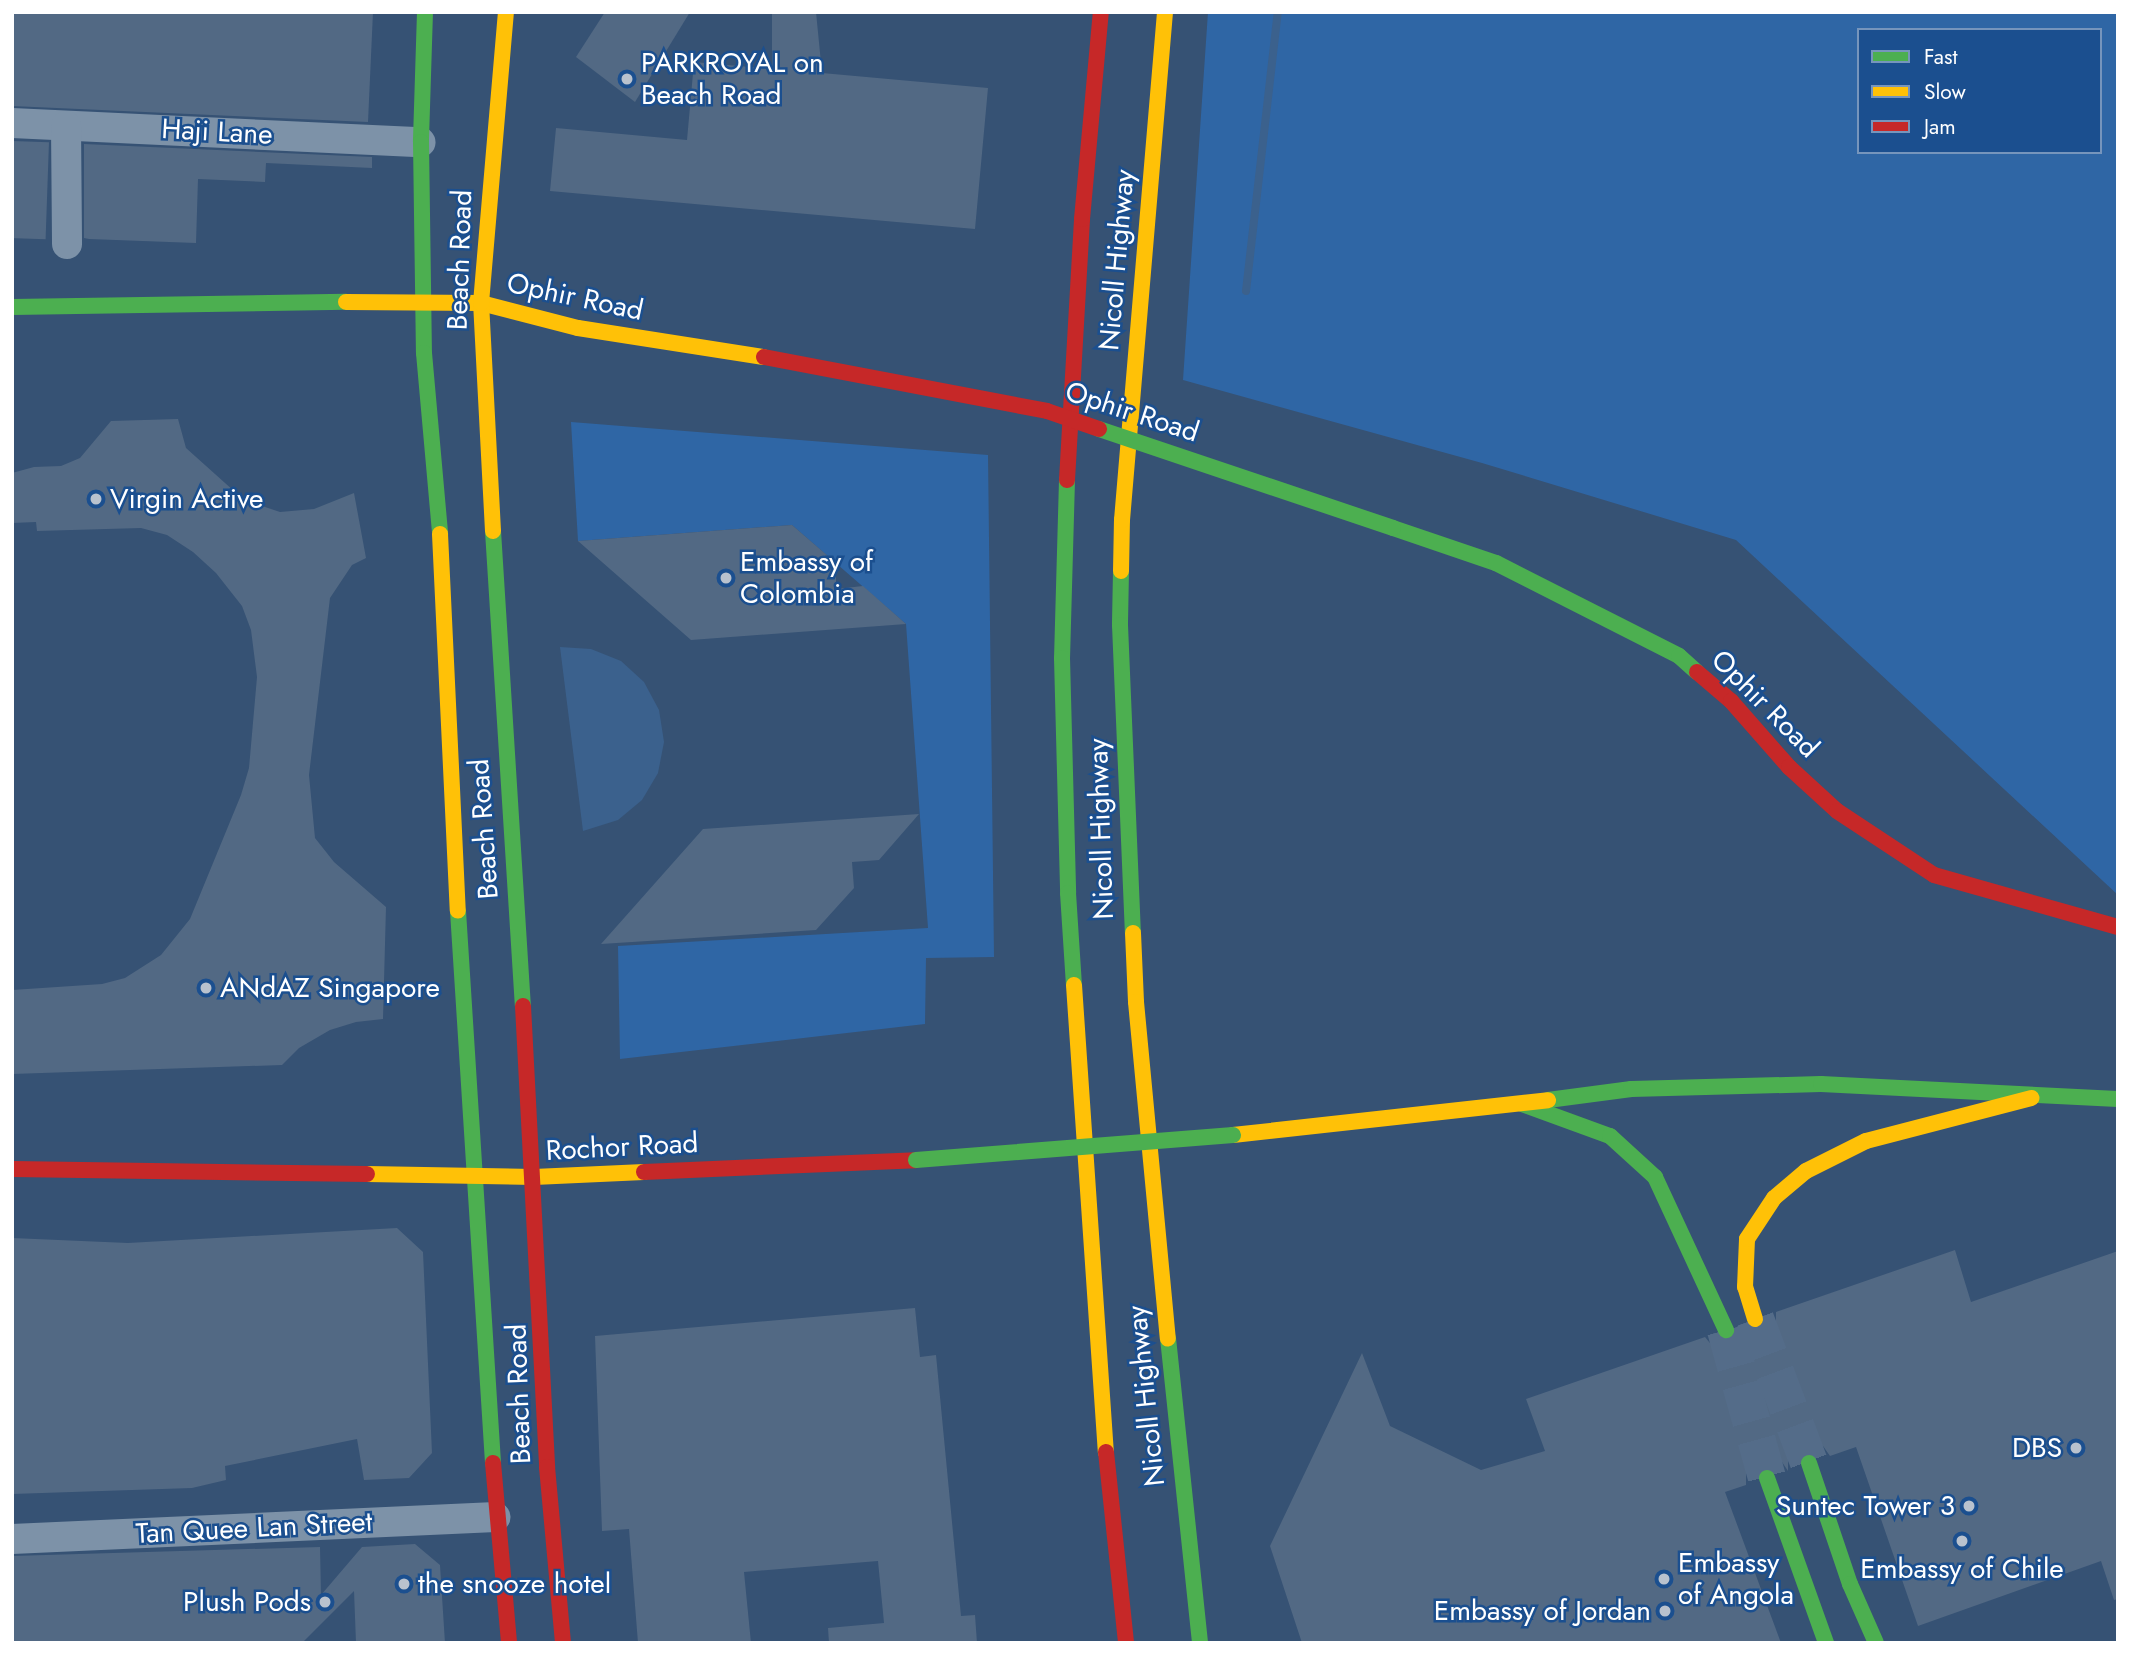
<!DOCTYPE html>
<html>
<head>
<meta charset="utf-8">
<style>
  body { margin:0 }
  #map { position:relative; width:2130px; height:1655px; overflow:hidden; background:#365274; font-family:Jost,sans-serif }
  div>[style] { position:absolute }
  .green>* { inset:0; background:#2f66a5 }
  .water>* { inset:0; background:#3b618d }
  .stream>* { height:8px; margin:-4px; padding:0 4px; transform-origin:4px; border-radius:4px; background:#3b618d }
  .building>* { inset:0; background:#526984; transform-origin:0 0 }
  .secondary-tunnel>* { height:38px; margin-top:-19px; transform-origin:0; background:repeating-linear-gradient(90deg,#546c89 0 38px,transparent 0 57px) }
  .street>* { height:30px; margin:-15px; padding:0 15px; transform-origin:15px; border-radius:15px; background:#7d92a8 }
  .fast>* { height:16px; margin:-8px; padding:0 8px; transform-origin:8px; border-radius:8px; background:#4caf50 }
  .slow>* { height:16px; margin:-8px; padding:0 8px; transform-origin:8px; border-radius:8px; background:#ffc107 }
  .jam>* { height:16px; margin:-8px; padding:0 8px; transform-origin:8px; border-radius:8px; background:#c62828 }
  .fast-bridge>* { height:16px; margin:-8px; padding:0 8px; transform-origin:8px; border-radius:8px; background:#4caf50 }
  .jam-bridge>* { height:16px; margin:-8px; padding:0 8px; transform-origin:8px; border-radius:8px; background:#c62828 }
  .dots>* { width:19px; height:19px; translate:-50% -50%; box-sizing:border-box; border:4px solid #1b4f8f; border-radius:50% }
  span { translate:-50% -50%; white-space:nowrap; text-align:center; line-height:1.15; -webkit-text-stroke:5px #1b4f8f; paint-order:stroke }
  .poi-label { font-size:28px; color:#fff }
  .left { translate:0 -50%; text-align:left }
  .right { translate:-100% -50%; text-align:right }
  .street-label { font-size:28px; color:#fff }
  .frame { position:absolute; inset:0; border:14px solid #fff; pointer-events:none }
  .legend { position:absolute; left:1857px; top:28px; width:245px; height:126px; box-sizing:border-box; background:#1b4f8f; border:2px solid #7695bc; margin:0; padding:9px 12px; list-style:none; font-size:21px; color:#fff }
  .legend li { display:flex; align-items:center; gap:14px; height:35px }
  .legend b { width:35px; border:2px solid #7695bc }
</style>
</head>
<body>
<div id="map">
  <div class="green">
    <i style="clip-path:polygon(evenodd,1208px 12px,2118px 12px,2118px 895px,1736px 540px,1482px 463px,1183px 380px,1208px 12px,1859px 30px,2100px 30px,2100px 152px,1859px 152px,1859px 30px)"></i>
    <i style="clip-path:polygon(571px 422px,988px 455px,994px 957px,926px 958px,925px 1024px,620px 1059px,618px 946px,928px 928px,906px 624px,792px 525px,578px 541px)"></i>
  </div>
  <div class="water">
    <i style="clip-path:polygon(560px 647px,591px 649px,621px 661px,644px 682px,659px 710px,664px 742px,658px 773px,642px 800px,618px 820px,583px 831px)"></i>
  </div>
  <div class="stream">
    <i style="left:1246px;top:291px;width:281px;rotate:-83.5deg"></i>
  </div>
  <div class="building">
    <i style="clip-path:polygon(12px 12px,373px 12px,368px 122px,12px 106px)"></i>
    <i style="clip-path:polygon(605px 12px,690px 12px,635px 102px,576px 57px)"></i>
    <i style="clip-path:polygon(772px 12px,816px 12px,822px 73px,988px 88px,975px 229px,550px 191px,556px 128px,687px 140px,694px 62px,772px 69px)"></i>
    <i style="left:12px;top:141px;width:37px;height:97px;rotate:2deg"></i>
    <i style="clip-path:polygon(84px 144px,372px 157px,372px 168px,266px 163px,265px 182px,198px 179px,196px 243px,89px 239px,84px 238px)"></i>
    <i style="clip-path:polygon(178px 419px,186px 448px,244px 500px,280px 512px,314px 509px,354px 493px,366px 558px,352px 565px,330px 598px,309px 775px,315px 838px,334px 862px,386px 907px,383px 1019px,356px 1022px,330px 1030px,299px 1048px,282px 1065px,12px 1074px,12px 990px,102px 984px,125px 978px,161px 955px,190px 919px,241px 795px,249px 768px,257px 677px,251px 630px,242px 606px,216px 573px,193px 552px,167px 535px,141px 528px,37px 531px,36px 522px,12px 523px,12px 473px,34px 467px,61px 466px,80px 458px,111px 421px)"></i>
    <i style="clip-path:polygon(792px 525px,836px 563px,836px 589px,863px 586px,906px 624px,691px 640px,578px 541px)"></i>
    <i style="clip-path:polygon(919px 814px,879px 860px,852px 862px,854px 888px,816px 930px,601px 944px,703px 829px)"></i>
    <i style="clip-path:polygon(397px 1228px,423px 1252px,432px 1453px,409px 1478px,364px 1480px,357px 1439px,225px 1466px,226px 1480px,192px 1488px,12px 1494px,12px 1238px,128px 1243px)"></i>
    <i style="clip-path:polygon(1955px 1250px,1971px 1302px,2118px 1251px,2118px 1599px,2114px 1600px,2101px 1561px,1918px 1626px,1856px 1447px,1830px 1456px,1823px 1446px,1813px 1442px,1801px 1443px,1792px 1449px,1788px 1458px,1788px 1471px,1782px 1462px,1772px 1457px,1759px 1458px,1751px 1463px,1746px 1473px,1746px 1485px,1725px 1492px,1781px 1643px,1302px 1643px,1270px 1546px,1362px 1353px,1390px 1426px,1481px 1470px,1545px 1451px,1526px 1399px,1705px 1337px,1714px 1348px,1725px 1352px,1735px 1350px,1746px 1338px,1761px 1340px,1771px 1334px,1776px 1324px,1776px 1312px)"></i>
    <i style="clip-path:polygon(915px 1308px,920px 1357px,936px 1355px,961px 1616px,975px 1615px,977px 1643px,829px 1643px,828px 1628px,884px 1623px,878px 1561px,744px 1572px,751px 1643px,638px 1643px,629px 1529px,602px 1531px,595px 1336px)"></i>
    <i style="clip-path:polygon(415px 1544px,440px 1565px,445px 1643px,356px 1643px,354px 1591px,302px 1643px,12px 1643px,12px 1556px,320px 1547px,321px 1595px,362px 1547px)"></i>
  </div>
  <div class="secondary-tunnel">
    <i style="left:1755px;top:1319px;width:154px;rotate:69.4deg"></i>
    <i style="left:1726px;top:1330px;width:154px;rotate:74.5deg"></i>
  </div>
  <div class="street">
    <i style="left:12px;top:123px;width:409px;rotate:2.7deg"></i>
    <i style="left:66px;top:126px;width:118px;rotate:89.5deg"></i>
    <i style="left:12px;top:1539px;width:484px;rotate:-2.6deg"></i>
  </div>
  <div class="fast">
    <i style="left:425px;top:12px;width:130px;rotate:91.8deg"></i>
    <i style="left:421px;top:142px;width:211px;rotate:89.2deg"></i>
    <i style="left:424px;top:353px;width:182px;rotate:84.9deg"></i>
    <i style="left:12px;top:307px;width:334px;rotate:-0.9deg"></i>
    <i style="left:1067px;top:480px;width:178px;rotate:91.6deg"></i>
    <i style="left:1062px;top:658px;width:235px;rotate:88.5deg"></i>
    <i style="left:1068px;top:893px;width:92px;rotate:86.3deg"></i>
    <i style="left:1393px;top:528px;width:109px;rotate:18.8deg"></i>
    <i style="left:1496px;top:563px;width:205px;rotate:26.9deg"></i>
    <i style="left:1679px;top:656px;width:24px;rotate:42deg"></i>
    <i style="left:493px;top:531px;width:476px;rotate:86.4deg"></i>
    <i style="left:1121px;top:571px;width:54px;rotate:91.1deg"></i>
    <i style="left:1120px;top:625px;width:308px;rotate:87.6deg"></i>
    <i style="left:458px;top:911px;width:553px;rotate:86.37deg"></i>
    <i style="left:1548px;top:1100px;width:84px;rotate:-7.5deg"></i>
    <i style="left:1631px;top:1089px;width:190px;rotate:-1.5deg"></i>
    <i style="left:1821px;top:1084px;width:297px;rotate:2.9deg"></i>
    <i style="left:1522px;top:1104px;width:94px;rotate:20deg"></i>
    <i style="left:1610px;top:1136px;width:61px;rotate:42.3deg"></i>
    <i style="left:1655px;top:1177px;width:169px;rotate:65.1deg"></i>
    <i style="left:1168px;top:1338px;width:307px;rotate:84deg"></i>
    <i style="left:1809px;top:1463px;width:128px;rotate:71.3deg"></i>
    <i style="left:1850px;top:1584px;width:64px;rotate:66.2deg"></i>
    <i style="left:1767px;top:1478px;width:175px;rotate:70.3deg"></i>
  </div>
  <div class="slow">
    <i style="left:346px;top:302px;width:135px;rotate:0.4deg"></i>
    <i style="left:481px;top:303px;width:100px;rotate:14.5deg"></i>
    <i style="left:578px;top:328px;width:188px;rotate:8.9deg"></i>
    <i style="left:493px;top:531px;width:228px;rotate:-93deg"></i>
    <i style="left:481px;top:303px;width:292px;rotate:-85.1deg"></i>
    <i style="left:440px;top:534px;width:377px;rotate:87.3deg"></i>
    <i style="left:1121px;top:571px;width:51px;rotate:-88.9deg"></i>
    <i style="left:1122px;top:520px;width:510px;rotate:-85.16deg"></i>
    <i style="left:1133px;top:933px;width:69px;rotate:87.5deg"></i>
    <i style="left:1136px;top:1002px;width:338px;rotate:84.6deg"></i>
    <i style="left:1074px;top:985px;width:468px;rotate:86.1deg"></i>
    <i style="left:1233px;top:1135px;width:317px;rotate:-6.3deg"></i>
    <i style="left:367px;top:1174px;width:167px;rotate:1deg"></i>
    <i style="left:534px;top:1177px;width:110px;rotate:-2.6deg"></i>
    <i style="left:1755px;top:1319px;width:34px;rotate:-107deg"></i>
    <i style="left:1745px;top:1287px;width:48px;rotate:-87.6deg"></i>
    <i style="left:1747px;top:1239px;width:49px;rotate:-56.6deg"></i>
    <i style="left:1774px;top:1198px;width:42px;rotate:-40.2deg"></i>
    <i style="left:1806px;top:1171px;width:67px;rotate:-26.6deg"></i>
    <i style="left:1866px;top:1141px;width:171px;rotate:-14.6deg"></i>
  </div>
  <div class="jam">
    <i style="left:1067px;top:480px;width:261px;rotate:-86.7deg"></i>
    <i style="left:1082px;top:219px;width:208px;rotate:-84.8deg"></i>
    <i style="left:1697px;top:672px;width:45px;rotate:40.5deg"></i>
    <i style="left:1731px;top:701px;width:88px;rotate:48.7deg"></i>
    <i style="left:1789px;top:767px;width:65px;rotate:42.5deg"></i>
    <i style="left:1837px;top:811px;width:116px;rotate:33.4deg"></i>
    <i style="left:1934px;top:875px;width:191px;rotate:15.8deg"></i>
    <i style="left:523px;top:1006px;width:462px;rotate:87deg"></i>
    <i style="left:547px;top:1467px;width:177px;rotate:84.8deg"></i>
    <i style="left:12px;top:1169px;width:355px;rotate:0.8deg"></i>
    <i style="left:644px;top:1172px;width:272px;rotate:-2.5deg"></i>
    <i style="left:1106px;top:1452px;width:192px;rotate:84deg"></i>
    <i style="left:493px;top:1463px;width:181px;rotate:84.9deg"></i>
  </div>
  <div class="fast-bridge">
    <i style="left:1099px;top:429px;width:310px;rotate:18.6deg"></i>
    <i style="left:916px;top:1160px;width:318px;rotate:-4.5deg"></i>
  </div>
  <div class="jam-bridge">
    <i style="left:764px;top:357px;width:288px;rotate:10.8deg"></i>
    <i style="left:1047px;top:411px;width:55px;rotate:19.1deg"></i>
  </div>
  <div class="dots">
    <i style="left:627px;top:79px;background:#b9c2ce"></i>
    <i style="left:96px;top:499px;background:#b9c2ce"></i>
    <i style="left:726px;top:578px;background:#b9c2ce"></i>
    <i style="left:206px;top:988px;background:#b9c2ce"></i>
    <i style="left:2076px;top:1448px;background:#b9c2ce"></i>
    <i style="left:1969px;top:1506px;background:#b9c2ce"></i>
    <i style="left:1962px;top:1541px;background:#b9c2ce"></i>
    <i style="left:1664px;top:1579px;background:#b9c2ce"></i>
    <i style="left:404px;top:1584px;background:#b9c2ce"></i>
    <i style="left:325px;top:1602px;background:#b9c2ce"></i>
    <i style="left:1665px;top:1611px;background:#b9c2ce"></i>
  </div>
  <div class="poi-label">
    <span class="left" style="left:641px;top:79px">PARKROYAL on<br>Beach Road</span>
    <span class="left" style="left:110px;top:499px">Virgin Active</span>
    <span class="left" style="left:740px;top:578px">Embassy of<br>Colombia</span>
    <span class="left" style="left:220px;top:988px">ANdAZ Singapore</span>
    <span class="right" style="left:2062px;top:1448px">DBS</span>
    <span class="right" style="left:1955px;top:1506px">Suntec Tower 3</span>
    <span class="left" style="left:1678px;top:1579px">Embassy<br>of Angola</span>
    <span style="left:1962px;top:1569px">Embassy of Chile</span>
    <span class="left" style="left:418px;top:1584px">the snooze hotel</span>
    <span class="right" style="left:311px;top:1602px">Plush Pods</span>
    <span class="right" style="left:1651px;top:1611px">Embassy of Jordan</span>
  </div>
  <div class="street-label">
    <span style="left:217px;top:132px;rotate:3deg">Haji Lane</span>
    <span style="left:460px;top:260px;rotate:-88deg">Beach Road</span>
    <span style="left:1117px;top:260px;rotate:-85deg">Nicoll Highway</span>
    <span style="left:575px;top:297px;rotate:12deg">Ophir Road</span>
    <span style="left:1132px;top:412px;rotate:18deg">Ophir Road</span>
    <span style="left:1765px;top:704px;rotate:45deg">Ophir Road</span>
    <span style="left:484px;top:829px;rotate:-94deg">Beach Road</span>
    <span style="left:1101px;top:829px;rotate:-92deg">Nicoll Highway</span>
    <span style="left:622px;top:1147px;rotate:-3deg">Rochor Road</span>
    <span style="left:519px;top:1394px;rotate:-92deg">Beach Road</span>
    <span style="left:1146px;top:1396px;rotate:-96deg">Nicoll Highway</span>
    <span style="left:254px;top:1528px;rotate:-3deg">Tan Quee Lan Street</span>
  </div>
  <div class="frame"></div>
  <ul class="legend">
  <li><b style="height:9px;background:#4caf50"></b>Fast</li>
  <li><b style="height:9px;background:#ffc107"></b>Slow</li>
  <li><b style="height:9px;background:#c62828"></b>Jam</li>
  </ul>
</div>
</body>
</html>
